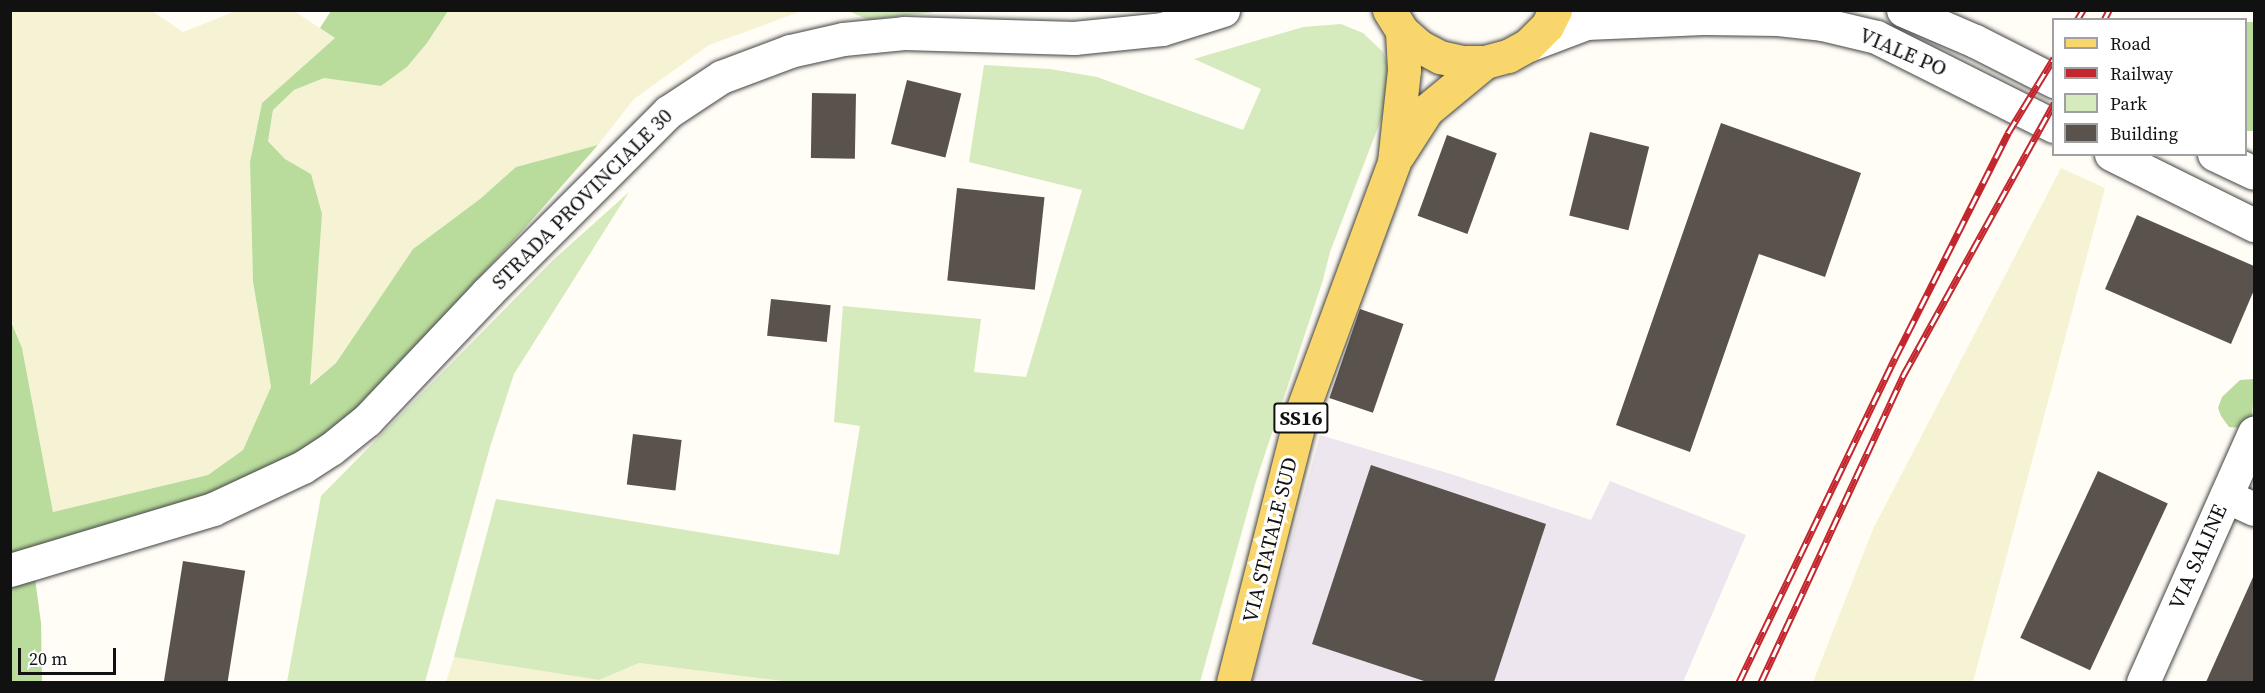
<!DOCTYPE html>
<html>
<head>
<meta charset="utf-8">
<style>
  body { margin:0 }
  #map { position:relative; width:2265px; height:693px; overflow:hidden; background:#fffdf5; font-family:"Source Serif 4",serif }
  div>[style] { position:absolute }
  .industrial>* { inset:0; background:#eee6ef }
  .farmland>* { inset:0; background:#f6f3d4 }
  .green>* { inset:0; background:#d5ebbd }
  .forest>* { inset:0; background:#b9dc9c; transform-origin:0 0 }
  .building>* { inset:0; background:#5a524d; transform-origin:0 0 }
  .roads { filter:drop-shadow(0 0 2px #444) drop-shadow(0 0 2px #444) }
  .minor>* { height:33px; margin:-16.5px; padding:0 16.5px; transform-origin:16.5px; border-radius:16.5px; background:#fff }
  .major>* { height:33px; margin:-16.5px; padding:0 16.5px; transform-origin:16.5px; border-radius:16.5px; background:#f9d66b }
  .rail>* { height:7px; margin-top:-3.5px; transform-origin:0; background:repeating-linear-gradient(90deg,#fff 0 14px,#c4262e 0 28px); box-sizing:border-box; border-block:2px solid #c4262e }
  span { translate:-50% -50%; white-space:nowrap; text-align:center; line-height:1.15; -webkit-text-stroke:6px #fff; paint-order:stroke }
  .shield-label span { padding:2px 4px; background:#fff; border:2px solid; border-radius:4px; -webkit-text-stroke-width:0 }
  .shield-label { font-size:20px; color:#111; font-weight:700 }
  .street-label { font-size:21px; color:#111 }
  .frame { position:absolute; inset:0; border:12px solid #111; pointer-events:none }
  .legend { position:absolute; left:2052px; top:18px; width:195px; height:138px; box-sizing:border-box; background:#fff; border:2px solid #a0a0a0; margin:0; padding:8px 10px; list-style:none; font-size:18px; color:#111 }
  .legend li { display:flex; align-items:center; gap:12px; height:30px }
  .legend b { width:30px; border:2px solid #a0a0a0 }
  .scale { position:absolute; left:18px; top:648px; width:98px; height:27px; box-sizing:border-box; border:3px solid #111; border-top:0; padding-left:8px; font-size:18px; line-height:21px; white-space:nowrap; color:#111; -webkit-text-stroke:4px #fff; paint-order:stroke }
</style>
</head>
<body>
<div id="map">
  <div class="industrial">
    <i style="clip-path:polygon(1320px 435px,1454px 475px,1591px 520px,1610px 481px,1746px 535px,1683px 682px,1252px 682px)"></i>
  </div>
  <div class="farmland">
    <i style="clip-path:polygon(11px 11px,152px 11px,183px 32px,236px 11px,294px 11px,335px 38px,262px 103px,250px 162px,253px 282px,271px 387px,243px 450px,208px 475px,53px 512px,22px 348px,11px 319px)"></i>
    <i style="clip-path:polygon(448px 11px,802px 11px,709px 45px,634px 99px,598px 145px,516px 167px,480px 199px,413px 249px,336px 363px,309px 385px,311px 174px,285px 159px,268px 140px,273px 110px,294px 90px,324px 78px,381px 86px,407px 67px,427px 43px)"></i>
    <i style="clip-path:polygon(2061px 168px,2105px 188px,1973px 682px,1813px 682px,1873px 529px)"></i>
    <i style="clip-path:polygon(454px 657px,599px 680px,639px 663px,789px 682px,446px 682px)"></i>
  </div>
  <div class="green">
    <i style="clip-path:polygon(849px 11px,943px 11px,868px 20px)"></i>
    <i style="clip-path:polygon(1341px 24px,1363px 33px,1383px 52px,1390px 71px,1392px 91px,1330px 252px,1323px 280px,1256px 481px,1200px 682px,790px 682px,639px 663px,599px 680px,454px 657px,496px 499px,839px 555px,860px 426px,834px 422px,843px 306px,981px 319px,974px 372px,1026px 377px,1082px 190px,969px 162px,984px 65px,1050px 69px,1097px 77px,1243px 130px,1261px 89px,1194px 59px,1303px 27px)"></i>
    <i style="clip-path:polygon(629px 192px,514px 374px,490px 447px,425px 682px,287px 682px,321px 496px,552px 261px)"></i>
  </div>
  <div class="forest">
    <i style="clip-path:polygon(331px 11px,448px 11px,427px 43px,407px 67px,381px 86px,324px 78px,294px 90px,273px 110px,268px 141px,285px 159px,311px 174px,322px 214px,310px 385px,336px 363px,413px 249px,480px 199px,516px 167px,598px 145px,515px 239px,357px 408px,294px 458px,217px 498px,11px 564px,10px 319px,22px 348px,53px 512px,208px 475px,243px 450px,271px 387px,253px 282px,250px 162px,262px 103px,335px 38px,320px 28px)"></i>
    <i style="left:2254px;top:22px;width:109px;height:10px;rotate:90deg"></i>
    <i style="clip-path:polygon(2254px 379px,2252px 420px,2243px 428px,2229px 427px,2221px 416px,2218px 408px,2222px 397px,2240px 380px)"></i>
    <i style="clip-path:polygon(34px 571px,41px 623px,42px 682px,11px 682px,11px 577px)"></i>
  </div>
  <div class="building">
    <i style="left:907px;top:80px;width:56px;height:66px;rotate:14deg"></i>
    <i style="left:812px;top:93px;width:44px;height:65px;rotate:1deg"></i>
    <i style="clip-path:polygon(1721px 123px,1861px 173px,1825px 277px,1759px 254px,1690px 452px,1616px 425px)"></i>
    <i style="left:1590px;top:132px;width:61px;height:86px;rotate:14deg"></i>
    <i style="left:1447px;top:135px;width:53px;height:86px;rotate:20deg"></i>
    <i style="left:957px;top:188px;width:88px;height:93px;rotate:6deg"></i>
    <i style="clip-path:polygon(2137px 215px,2254px 266px,2254px 290px,2231px 344px,2105px 289px)"></i>
    <i style="left:771px;top:299px;width:60px;height:37px;rotate:6deg"></i>
    <i style="left:1360px;top:309px;width:46px;height:94px;rotate:19deg"></i>
    <i style="left:633px;top:434px;width:49px;height:51px;rotate:7deg"></i>
    <i style="clip-path:polygon(1371px 465px,1546px 524px,1494px 682px,1427px 682px,1312px 644px)"></i>
    <i style="left:2098px;top:471px;width:77px;height:184px;rotate:25deg"></i>
    <i style="left:183px;top:561px;width:63px;height:122px;rotate:9deg"></i>
    <i style="clip-path:polygon(2254px 575px,2254px 682px,2206px 682px)"></i>
  </div>
  <div class="roads">
    <div class="minor">
      <i style="left:1903px;top:10px;width:78px;rotate:23.3deg"></i>
      <i style="left:1975px;top:41px;width:89px;rotate:26.9deg"></i>
      <i style="left:1528px;top:45px;width:62px;rotate:-20.8deg"></i>
      <i style="left:1586px;top:23px;width:117px;rotate:-2.4deg"></i>
      <i style="left:1703px;top:18px;width:75px;rotate:0.8deg"></i>
      <i style="left:1778px;top:19px;width:44px;rotate:6.5deg"></i>
      <i style="left:1822px;top:24px;width:56px;rotate:13.5deg"></i>
      <i style="left:1876px;top:37px;width:199px;rotate:26.6deg"></i>
      <i style="left:2111px;top:154px;width:160px;rotate:26.4deg"></i>
      <i style="left:2214px;top:154px;width:44px;rotate:25.4deg"></i>
      <i style="left:2226px;top:496px;width:31px;rotate:25deg"></i>
      <i style="left:10px;top:570px;width:212px;rotate:-16.7deg"></i>
      <i style="left:213px;top:509px;width:99px;rotate:-25deg"></i>
      <i style="left:303px;top:467px;width:33px;rotate:-33deg"></i>
      <i style="left:331px;top:449px;width:46px;rotate:-38.9deg"></i>
      <i style="left:367px;top:420px;width:175px;rotate:-46.6deg"></i>
      <i style="left:487px;top:293px;width:256px;rotate:-45deg"></i>
      <i style="left:668px;top:112px;width:64px;rotate:-33.4deg"></i>
      <i style="left:721px;top:77px;width:74px;rotate:-20.6deg"></i>
      <i style="left:790px;top:51px;width:54px;rotate:-12.8deg"></i>
      <i style="left:843px;top:39px;width:61px;rotate:-5.6deg"></i>
      <i style="left:904px;top:33px;width:170px;rotate:1.7deg"></i>
      <i style="left:1074px;top:38px;width:88px;rotate:-5.8deg"></i>
      <i style="left:1162px;top:29px;width:64px;rotate:-17.3deg"></i>
      <i style="left:2143px;top:682px;width:273px;rotate:-66deg"></i>
    </div>
    <div class="major">
      <i style="left:1389px;top:10px;width:25px;rotate:58deg"></i>
      <i style="left:1402px;top:31px;width:23px;rotate:41deg"></i>
      <i style="left:1419px;top:46px;width:24px;rotate:28deg"></i>
      <i style="left:1440px;top:57px;width:23px;rotate:13deg"></i>
      <i style="left:1462px;top:62px;width:23px"></i>
      <i style="left:1485px;top:62px;width:24px;rotate:-15deg"></i>
      <i style="left:1508px;top:56px;width:23px;rotate:-29deg"></i>
      <i style="left:1528px;top:45px;width:27px;rotate:-45deg"></i>
      <i style="left:1547px;top:26px;width:18px;rotate:-63deg"></i>
      <i style="left:1398px;top:155px;width:54px;rotate:-57.2deg"></i>
      <i style="left:1427px;top:110px;width:75px;rotate:-39.6deg"></i>
      <i style="left:1233px;top:682px;width:280px;rotate:-75.7deg"></i>
      <i style="left:1302px;top:411px;width:265px;rotate:-69.7deg"></i>
      <i style="left:1394px;top:162px;width:93px;rotate:-83.8deg"></i>
      <i style="left:1404px;top:70px;width:39px;rotate:-93deg"></i>
    </div>
  </div>
  <div class="rail">
    <i style="left:2077px;top:20px;width:12px;rotate:-59deg"></i>
    <i style="left:2104px;top:20px;width:11px;rotate:-63deg"></i>
    <i style="left:1739px;top:682px;width:360px;rotate:-64.3deg"></i>
    <i style="left:1895px;top:358px;width:252px;rotate:-63.3deg"></i>
    <i style="left:2008px;top:133px;width:88px;rotate:-58.5deg"></i>
    <i style="left:1761px;top:682px;width:340px;rotate:-65.1deg"></i>
    <i style="left:1904px;top:374px;width:310px;rotate:-61deg"></i>
  </div>
  <div class="shield-label">
    <span style="left:1301px;top:418px">SS16</span>
  </div>
  <div class="street-label">
    <span style="left:1903px;top:52px;rotate:23deg">VIALE PO</span>
    <span style="left:582px;top:199px;rotate:-45deg">STRADA PROVINCIALE 30</span>
    <span style="left:1270px;top:540px;rotate:-76deg">VIA STATALE SUD</span>
    <span style="left:2198px;top:557px;rotate:-66deg">VIA SALINE</span>
  </div>
  <div class="frame"></div>
  <ul class="legend">
  <li><b style="height:8px;background:#f9d66b"></b>Road</li>
  <li><b style="height:8px;background:#c4262e"></b>Railway</li>
  <li><b style="height:16px;background:#d5ebbd"></b>Park</li>
  <li><b style="height:16px;background:#5a524d"></b>Building</li>
  </ul>
  <div class="scale">20 m</div>
</div>
</body>
</html>
